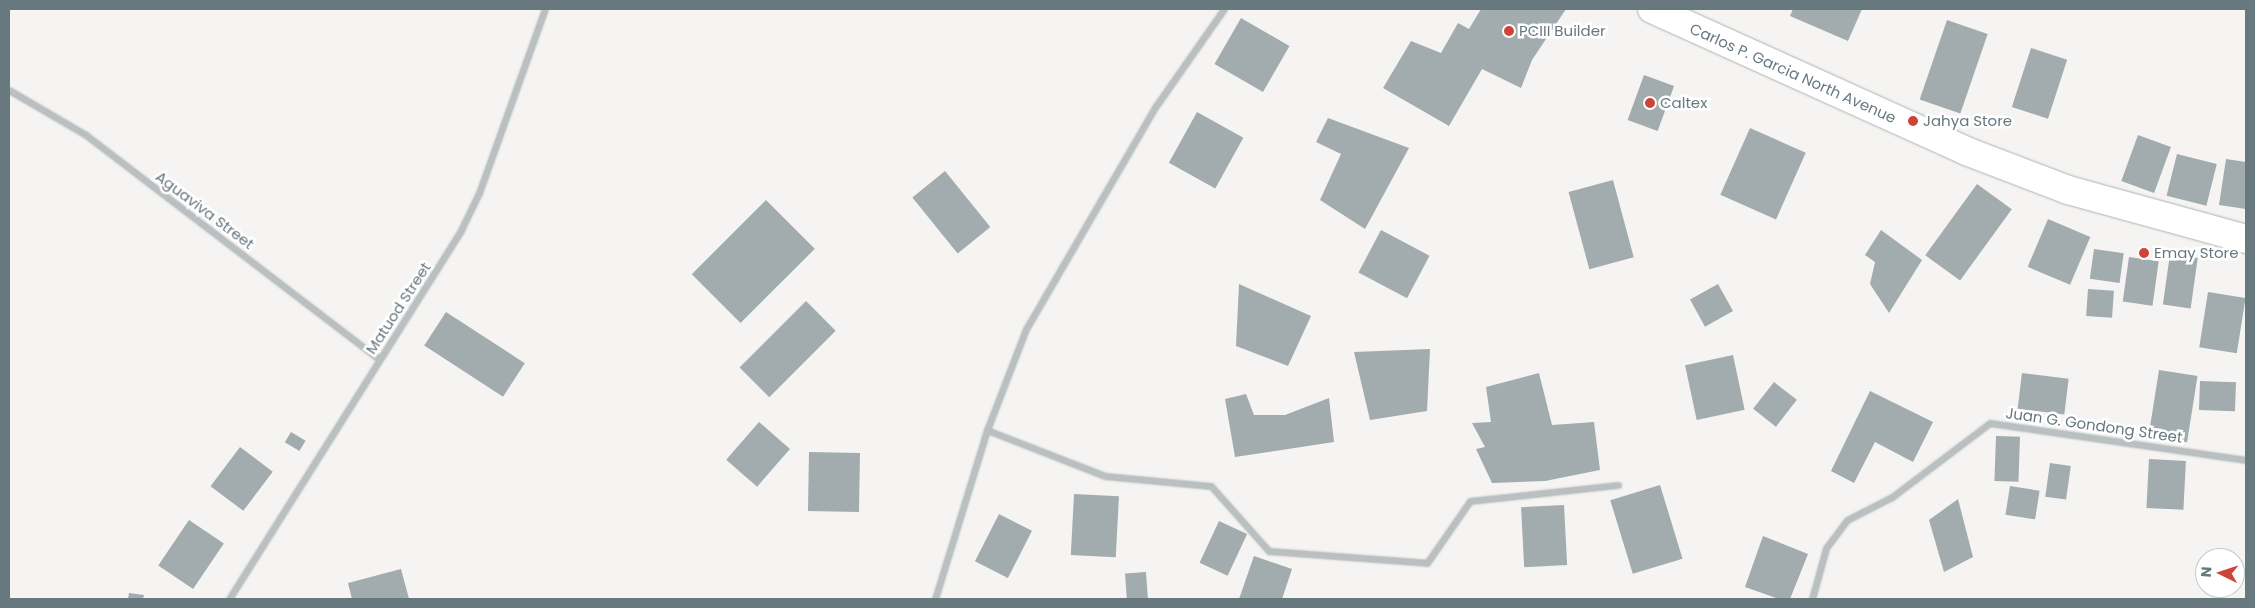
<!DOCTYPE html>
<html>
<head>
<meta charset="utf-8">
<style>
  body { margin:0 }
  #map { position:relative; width:2255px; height:608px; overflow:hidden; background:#f5f4f2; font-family:Poppins,sans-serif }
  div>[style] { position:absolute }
  .building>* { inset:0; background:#a2abae; transform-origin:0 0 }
  .roads { filter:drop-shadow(0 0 1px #aeb3b5) drop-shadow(0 0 1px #aeb3b5) }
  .street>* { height:5px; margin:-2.5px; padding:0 2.5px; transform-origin:2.5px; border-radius:2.5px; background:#babfc1 }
  .primary>* { height:28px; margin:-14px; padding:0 14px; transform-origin:14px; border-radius:14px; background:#fff }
  .dots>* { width:14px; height:14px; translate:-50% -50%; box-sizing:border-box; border:2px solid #fff; border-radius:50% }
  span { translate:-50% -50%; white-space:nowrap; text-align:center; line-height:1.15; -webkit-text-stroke:5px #fff; paint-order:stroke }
  .poi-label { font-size:15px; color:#67787f }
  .left { translate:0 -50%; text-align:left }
  .street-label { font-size:15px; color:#67787f }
  .frame { position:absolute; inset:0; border:10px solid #67787f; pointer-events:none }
  .north { position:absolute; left:2195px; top:548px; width:50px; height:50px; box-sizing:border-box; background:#fff; border:1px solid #c2c9cc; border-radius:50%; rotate:274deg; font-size:14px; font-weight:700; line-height:20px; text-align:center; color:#67787f }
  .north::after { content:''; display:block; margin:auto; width:18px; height:22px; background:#ce4439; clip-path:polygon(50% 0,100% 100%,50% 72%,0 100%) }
</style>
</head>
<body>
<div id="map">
  <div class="building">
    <i style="clip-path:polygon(1481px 9px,1566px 9px,1532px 60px,1521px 88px,1482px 69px,1449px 126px,1383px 88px,1411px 41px,1441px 53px,1458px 23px,1469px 29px)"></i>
    <i style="clip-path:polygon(1793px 9px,1862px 9px,1848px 41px,1790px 16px)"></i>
    <i style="left:1241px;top:18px;width:56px;height:53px;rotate:30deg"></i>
    <i style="left:1947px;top:20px;width:43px;height:84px;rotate:19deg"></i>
    <i style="left:2031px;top:48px;width:38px;height:62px;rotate:18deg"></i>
    <i style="left:1644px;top:75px;width:32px;height:48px;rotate:20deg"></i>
    <i style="left:1197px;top:112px;width:53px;height:58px;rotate:29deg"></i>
    <i style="clip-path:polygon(1328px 118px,1409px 148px,1365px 229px,1320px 200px,1341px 154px,1316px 142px)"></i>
    <i style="left:1750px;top:128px;width:61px;height:73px;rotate:24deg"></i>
    <i style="left:2138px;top:135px;width:35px;height:49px;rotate:20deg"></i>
    <i style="left:2177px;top:154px;width:41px;height:43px;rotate:14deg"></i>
    <i style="clip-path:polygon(2226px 159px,2246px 162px,2246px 209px,2219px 205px)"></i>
    <i style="left:945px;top:171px;width:72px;height:42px;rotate:51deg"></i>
    <i style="left:1613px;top:180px;width:80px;height:46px;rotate:75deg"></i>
    <i style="left:1977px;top:184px;width:43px;height:88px;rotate:36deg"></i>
    <i style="left:766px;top:200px;width:69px;height:105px;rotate:45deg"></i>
    <i style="left:2048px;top:219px;width:46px;height:52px;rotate:23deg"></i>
    <i style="left:1381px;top:230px;width:55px;height:48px;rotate:28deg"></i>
    <i style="clip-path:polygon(1881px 230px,1922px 260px,1889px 313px,1870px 284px,1875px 262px,1865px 255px)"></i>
    <i style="left:2094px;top:249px;width:30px;height:30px;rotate:8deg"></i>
    <i style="left:2170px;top:254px;width:28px;height:51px;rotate:8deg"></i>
    <i style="left:2129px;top:257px;width:30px;height:45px;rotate:8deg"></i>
    <i style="clip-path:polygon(1239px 284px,1311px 316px,1288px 366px,1236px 346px)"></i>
    <i style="left:1718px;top:284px;width:31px;height:32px;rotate:61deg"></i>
    <i style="left:2088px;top:289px;width:26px;height:27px;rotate:4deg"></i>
    <i style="left:2208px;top:292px;width:38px;height:56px;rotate:9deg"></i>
    <i style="left:806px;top:301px;width:42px;height:94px;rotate:45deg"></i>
    <i style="left:446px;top:312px;width:94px;height:40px;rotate:33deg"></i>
    <i style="clip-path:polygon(1430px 349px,1427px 411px,1370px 420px,1354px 352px)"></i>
    <i style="left:1733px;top:355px;width:56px;height:49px;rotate:78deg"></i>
    <i style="left:2159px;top:370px;width:39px;height:67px;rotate:9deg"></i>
    <i style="clip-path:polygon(1539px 373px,1552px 425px,1594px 422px,1600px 470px,1545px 481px,1492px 483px,1476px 449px,1485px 447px,1472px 423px,1491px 422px,1486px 387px)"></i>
    <i style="left:2022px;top:373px;width:47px;height:36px;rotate:7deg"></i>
    <i style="left:2200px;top:381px;width:36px;height:29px;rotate:2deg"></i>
    <i style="left:1774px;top:382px;width:29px;height:34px;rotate:38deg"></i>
    <i style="clip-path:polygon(1870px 391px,1933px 422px,1913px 462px,1875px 442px,1854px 483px,1831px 471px)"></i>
    <i style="clip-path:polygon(1246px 394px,1254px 415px,1285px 415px,1329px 398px,1334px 442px,1235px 457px,1225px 399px)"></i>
    <i style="left:759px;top:422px;width:41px;height:50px;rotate:41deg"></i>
    <i style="left:291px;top:432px;width:17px;height:12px;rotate:31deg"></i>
    <i style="left:1996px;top:436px;width:24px;height:45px;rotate:2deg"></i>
    <i style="left:240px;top:447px;width:41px;height:49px;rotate:37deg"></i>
    <i style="left:809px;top:452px;width:51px;height:59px;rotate:1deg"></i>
    <i style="left:2149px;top:459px;width:37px;height:49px;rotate:3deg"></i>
    <i style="left:2050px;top:463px;width:21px;height:34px;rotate:8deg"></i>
    <i style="left:1660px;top:485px;width:77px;height:52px;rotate:73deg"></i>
    <i style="left:2010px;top:486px;width:30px;height:29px;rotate:9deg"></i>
    <i style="left:1074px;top:494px;width:45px;height:61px;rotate:3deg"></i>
    <i style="clip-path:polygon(1958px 499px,1973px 557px,1944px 572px,1929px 520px)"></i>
    <i style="left:1564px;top:505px;width:60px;height:43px;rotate:87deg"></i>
    <i style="left:999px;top:514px;width:37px;height:53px;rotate:27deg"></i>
    <i style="left:189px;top:520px;width:42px;height:55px;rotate:34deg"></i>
    <i style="left:1219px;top:521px;width:31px;height:46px;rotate:25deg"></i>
    <i style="clip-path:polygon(1763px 536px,1808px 554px,1790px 599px,1779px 599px,1745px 587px)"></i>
    <i style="clip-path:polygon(1254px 556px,1292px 569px,1282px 599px,1239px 599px)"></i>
    <i style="clip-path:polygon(401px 569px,409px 599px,352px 599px,348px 583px)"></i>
    <i style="left:1146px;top:572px;width:27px;height:21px;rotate:86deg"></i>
    <i style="clip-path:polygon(129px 593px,144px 595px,143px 599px,128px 599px)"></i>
  </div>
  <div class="roads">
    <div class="street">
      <i style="left:9px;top:90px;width:89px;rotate:30.3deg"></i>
      <i style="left:86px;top:135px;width:369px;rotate:37.4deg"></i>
      <i style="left:987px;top:430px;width:127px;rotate:21.3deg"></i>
      <i style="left:1105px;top:476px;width:106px;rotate:5.4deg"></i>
      <i style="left:1211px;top:486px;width:87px;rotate:48.3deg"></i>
      <i style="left:1269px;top:551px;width:158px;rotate:4.3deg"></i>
      <i style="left:1427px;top:563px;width:75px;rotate:-55.3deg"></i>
      <i style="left:1470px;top:501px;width:149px;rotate:-6.2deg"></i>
      <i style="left:229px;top:599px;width:436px;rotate:-57.8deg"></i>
      <i style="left:461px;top:230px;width:41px;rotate:-64.1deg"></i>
      <i style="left:479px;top:193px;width:195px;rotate:-70.3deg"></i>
      <i style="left:935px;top:599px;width:177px;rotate:-72.9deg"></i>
      <i style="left:987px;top:430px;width:108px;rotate:-68.9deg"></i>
      <i style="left:1026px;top:329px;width:258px;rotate:-59.8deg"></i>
      <i style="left:1156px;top:106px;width:118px;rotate:-55deg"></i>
      <i style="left:1812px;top:599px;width:53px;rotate:-74.6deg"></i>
      <i style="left:1826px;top:548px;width:35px;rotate:-53deg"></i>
      <i style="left:1847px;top:520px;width:51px;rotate:-27.1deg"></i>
      <i style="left:1892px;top:497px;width:123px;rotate:-37.1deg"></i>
      <i style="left:1990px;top:423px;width:259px;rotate:8.2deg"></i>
    </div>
    <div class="primary">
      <i style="left:1652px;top:9px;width:345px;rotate:24.3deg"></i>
      <i style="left:1966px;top:151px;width:109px;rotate:20.9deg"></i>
      <i style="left:2068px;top:190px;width:185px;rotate:15.4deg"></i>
    </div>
  </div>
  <div class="dots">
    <i style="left:1509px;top:31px;background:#ce4439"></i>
    <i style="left:1650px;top:103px;background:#ce4439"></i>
    <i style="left:1913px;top:121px;background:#ce4439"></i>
    <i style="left:2144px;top:253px;background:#ce4439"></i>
  </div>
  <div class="poi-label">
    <span class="left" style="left:1519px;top:31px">PCIII Builder</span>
    <span class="left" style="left:1660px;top:103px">Caltex</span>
    <span class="left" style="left:1923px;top:121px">Jahya Store</span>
    <span class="left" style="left:2154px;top:253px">Emay Store</span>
  </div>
  <div class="street-label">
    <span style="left:1793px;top:73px;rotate:24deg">Carlos P. Garcia North Avenue</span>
    <span style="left:205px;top:210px;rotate:37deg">Aguaviva Street</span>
    <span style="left:398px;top:308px;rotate:-57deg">Matuod Street</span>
    <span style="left:2094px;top:425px;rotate:8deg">Juan G. Gondong Street</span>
  </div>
  <div class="frame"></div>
  <div class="north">N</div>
</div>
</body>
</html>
